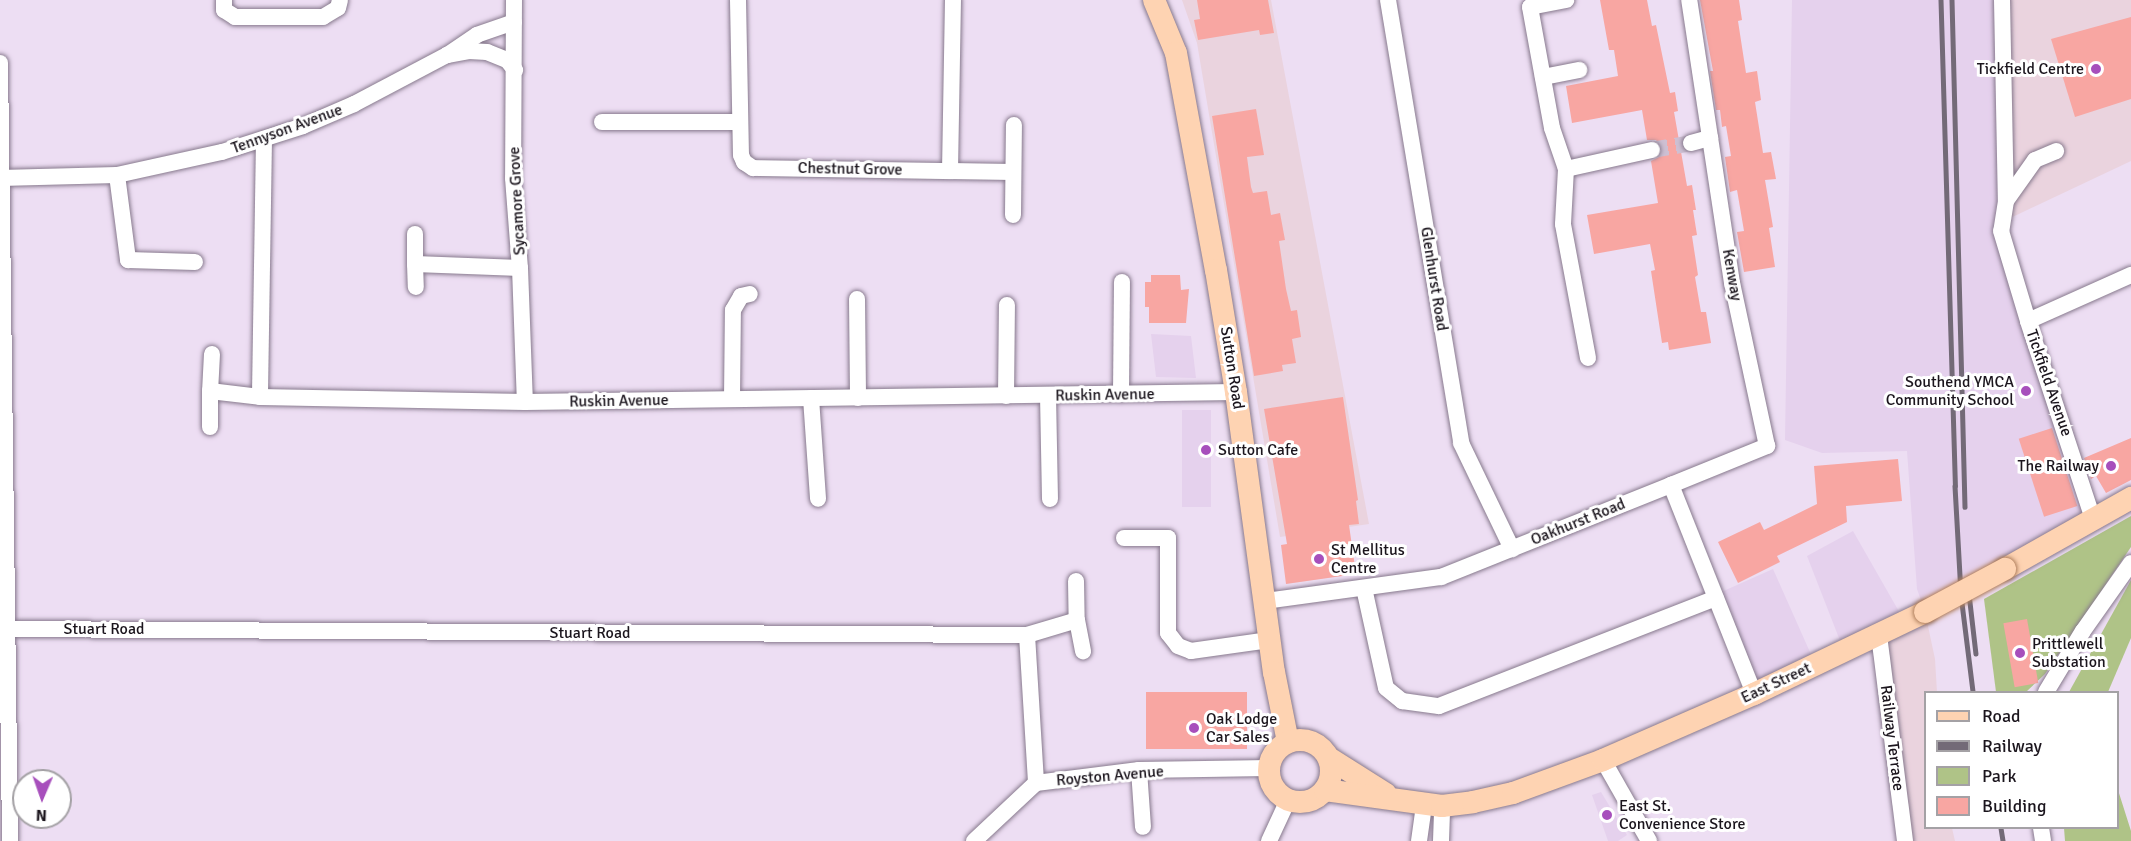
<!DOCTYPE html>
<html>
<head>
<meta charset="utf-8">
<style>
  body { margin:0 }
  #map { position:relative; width:2131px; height:841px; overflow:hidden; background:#eddef3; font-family:Signika,sans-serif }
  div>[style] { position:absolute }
  .built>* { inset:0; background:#e5d1ed; transform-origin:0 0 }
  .industrial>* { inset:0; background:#ead3de }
  .green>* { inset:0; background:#afc387 }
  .building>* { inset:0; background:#f8a6a2; transform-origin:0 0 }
  .minor-tunnel>* { height:16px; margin-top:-8px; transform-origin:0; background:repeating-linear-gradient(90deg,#cec0d3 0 16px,transparent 0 24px) }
  .roads { filter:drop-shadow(0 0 2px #87798d) drop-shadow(0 0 2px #87798d) }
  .minor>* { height:16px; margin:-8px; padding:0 8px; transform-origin:8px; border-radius:8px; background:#fff }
  .major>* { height:22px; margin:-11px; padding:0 11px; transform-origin:11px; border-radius:11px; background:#fed3b2 }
  .major>.ring { margin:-11px; padding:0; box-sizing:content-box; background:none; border:22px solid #fed3b2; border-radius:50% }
  .rail>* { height:4.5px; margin:-2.25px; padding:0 2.25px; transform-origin:2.25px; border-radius:2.25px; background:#736a77 }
  .bridges { filter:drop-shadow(0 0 2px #af7e5c) drop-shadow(0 0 2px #af7e5c) }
  .major-bridge>* { height:22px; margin:-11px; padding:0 11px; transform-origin:11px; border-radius:11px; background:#fed3b2 }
  .dots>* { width:16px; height:16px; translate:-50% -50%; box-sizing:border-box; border:3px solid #fff; border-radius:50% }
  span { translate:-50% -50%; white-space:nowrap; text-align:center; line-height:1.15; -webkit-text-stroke:6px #fff; paint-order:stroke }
  .poi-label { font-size:16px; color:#1b151d }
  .right { translate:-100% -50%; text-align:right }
  .left { translate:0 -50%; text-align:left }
  .street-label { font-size:16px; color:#1b151d }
  .legend { position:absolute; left:1924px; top:691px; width:195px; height:138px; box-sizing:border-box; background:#fff; border:2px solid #a4a1a5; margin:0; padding:8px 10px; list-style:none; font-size:18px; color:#1b151d }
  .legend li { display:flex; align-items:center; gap:12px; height:30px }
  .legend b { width:30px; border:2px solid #a4a1a5 }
  .north { position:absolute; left:12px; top:769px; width:60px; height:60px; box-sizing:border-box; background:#fff; border:2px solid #a4a1a5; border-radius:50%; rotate:182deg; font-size:16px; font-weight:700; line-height:24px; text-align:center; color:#1b151d }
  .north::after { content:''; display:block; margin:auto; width:21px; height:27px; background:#a74fbc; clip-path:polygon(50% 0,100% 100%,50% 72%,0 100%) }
</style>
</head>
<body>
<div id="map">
  <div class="built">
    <i style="clip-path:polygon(1792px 0,1996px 0,2001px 226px,2093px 519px,1925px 612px,1917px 589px,1907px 451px,1822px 453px,1785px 440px)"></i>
    <i style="clip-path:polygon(1151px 334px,1191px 336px,1196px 378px,1156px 377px)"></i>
    <i style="left:1182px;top:410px;width:29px;height:97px"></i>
    <i style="clip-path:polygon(1853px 531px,1905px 622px,1844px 651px,1807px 556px)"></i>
    <i style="left:1773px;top:569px;width:105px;height:64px;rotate:66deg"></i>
    <i style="clip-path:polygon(1601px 792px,1627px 835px,1618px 841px,1608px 841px,1592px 795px)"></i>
  </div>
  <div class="industrial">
    <i style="clip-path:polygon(1182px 0,1271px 0,1369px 524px,1280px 537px,1197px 43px)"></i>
    <i style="clip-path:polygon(1997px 0,2131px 0,2131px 161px,2002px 222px)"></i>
    <i style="clip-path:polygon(1925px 612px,1935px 659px,1937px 692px,1926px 692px,1926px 828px,1952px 828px,1955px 841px,1905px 841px,1879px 635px)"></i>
  </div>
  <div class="green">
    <i style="clip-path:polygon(2131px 516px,2131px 547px,2045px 674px,2026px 692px,1996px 692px,1984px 599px)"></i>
    <i style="clip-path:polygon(2131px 580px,2131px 638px,2108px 692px,2069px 692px)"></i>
    <i style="clip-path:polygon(2118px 790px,2131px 831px,2131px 841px,2065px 841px,2064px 828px,2118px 828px)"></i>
  </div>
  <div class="building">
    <i style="clip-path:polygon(1197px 0,1268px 0,1274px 33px,1260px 35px,1259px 30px,1198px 40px,1194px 20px,1200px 19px)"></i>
    <i style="clip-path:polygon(1600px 0,1647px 0,1652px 26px,1656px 25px,1670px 93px,1675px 92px,1678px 111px,1674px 112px,1687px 186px,1692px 185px,1696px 210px,1693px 210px,1697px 235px,1692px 236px,1698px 275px,1695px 277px,1701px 312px,1706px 312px,1711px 343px,1669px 350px,1668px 342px,1662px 343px,1651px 271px,1655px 270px,1650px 244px,1594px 254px,1587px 215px,1658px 203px,1651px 161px,1659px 157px,1662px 148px,1656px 140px,1647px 140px,1642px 110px,1572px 123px,1566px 86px,1618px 76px,1614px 50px,1609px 50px)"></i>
    <i style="clip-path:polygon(1700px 0,1739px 0,1742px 20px,1738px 21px,1746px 73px,1757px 71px,1761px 100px,1755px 102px,1763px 153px,1771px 152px,1776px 179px,1765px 180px,1773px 227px,1769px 228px,1775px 267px,1744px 272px,1737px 232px,1744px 231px,1737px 190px,1730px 192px,1725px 157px,1731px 156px,1726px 126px,1722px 127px,1720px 110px,1716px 110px,1710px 71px,1713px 71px)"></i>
    <i style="clip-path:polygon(2131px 17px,2131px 99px,2075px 117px,2051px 39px)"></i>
    <i style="clip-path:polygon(1256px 109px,1264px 155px,1247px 157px,1251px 187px,1253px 193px,1267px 191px,1271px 215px,1280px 213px,1285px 240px,1279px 241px,1286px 289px,1291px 311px,1297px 310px,1301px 337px,1292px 339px,1296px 363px,1282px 365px,1283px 371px,1254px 376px,1212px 116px)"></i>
    <i style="clip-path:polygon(1151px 275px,1180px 275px,1181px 290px,1189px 289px,1186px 323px,1149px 323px,1149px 307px,1145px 307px,1145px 282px,1151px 282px)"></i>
    <i style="clip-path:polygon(1343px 397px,1358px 500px,1356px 501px,1359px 524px,1349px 525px,1356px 574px,1286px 584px,1281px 545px,1287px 544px,1264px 409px)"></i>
    <i style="left:2052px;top:428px;width:82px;height:35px;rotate:72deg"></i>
    <i style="clip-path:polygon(2131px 438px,2131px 480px,2106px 493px,2096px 476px,2091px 479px,2084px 458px)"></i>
    <i style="clip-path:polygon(1898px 459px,1902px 501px,1846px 506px,1847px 522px,1777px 556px,1780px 562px,1738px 583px,1718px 542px,1760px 522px,1764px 530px,1817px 504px,1814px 466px)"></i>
    <i style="left:2027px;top:619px;width:65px;height:24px;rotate:80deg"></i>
    <i style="left:1146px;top:692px;width:101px;height:57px"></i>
  </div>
  <div class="minor-tunnel">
    <i style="left:1652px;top:150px;width:40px;rotate:-10deg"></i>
  </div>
  <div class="roads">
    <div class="minor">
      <i style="left:224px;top:0;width:10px;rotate:90deg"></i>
      <i style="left:224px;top:10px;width:13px;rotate:32deg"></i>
      <i style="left:235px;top:17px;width:88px"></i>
      <i style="left:323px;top:17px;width:17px;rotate:-31deg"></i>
      <i style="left:338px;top:8px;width:8px;rotate:-76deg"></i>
      <i style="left:514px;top:0;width:178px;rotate:90.3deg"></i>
      <i style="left:513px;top:178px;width:90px;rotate:85.6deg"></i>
      <i style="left:520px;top:268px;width:134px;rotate:87.9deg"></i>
      <i style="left:738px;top:0;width:155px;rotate:88.9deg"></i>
      <i style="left:741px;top:155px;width:8px;rotate:67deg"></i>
      <i style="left:744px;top:162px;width:11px;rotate:34deg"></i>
      <i style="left:753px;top:168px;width:197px;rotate:0.9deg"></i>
      <i style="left:950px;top:171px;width:171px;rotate:-89deg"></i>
      <i style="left:1388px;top:0;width:449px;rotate:80.6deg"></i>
      <i style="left:1461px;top:443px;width:118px;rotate:64.3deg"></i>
      <i style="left:2002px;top:0;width:201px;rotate:88.9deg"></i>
      <i style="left:2006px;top:201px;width:30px;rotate:99deg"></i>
      <i style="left:2001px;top:231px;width:94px;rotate:73.3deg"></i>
      <i style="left:514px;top:22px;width:39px;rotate:161deg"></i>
      <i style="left:477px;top:35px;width:36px;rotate:146deg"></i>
      <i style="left:447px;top:55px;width:22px;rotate:-10deg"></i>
      <i style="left:469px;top:51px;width:18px;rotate:3deg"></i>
      <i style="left:487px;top:52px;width:22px;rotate:22deg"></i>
      <i style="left:507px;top:60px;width:13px;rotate:51deg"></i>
      <i style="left:0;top:63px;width:778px;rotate:89.26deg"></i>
      <i style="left:1543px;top:77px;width:37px;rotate:-11deg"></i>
      <i style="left:602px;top:122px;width:138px"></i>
      <i style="left:264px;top:139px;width:258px;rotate:90.9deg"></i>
      <i style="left:260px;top:397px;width:265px;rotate:1.1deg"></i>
      <i style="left:525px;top:402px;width:711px;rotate:-0.81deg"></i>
      <i style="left:1691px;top:143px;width:20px;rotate:-15deg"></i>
      <i style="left:1566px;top:169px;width:43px;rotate:-108.9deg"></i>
      <i style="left:1552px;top:128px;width:123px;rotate:-100.3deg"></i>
      <i style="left:1530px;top:7px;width:37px;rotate:-11deg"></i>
      <i style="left:950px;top:171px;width:63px;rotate:0.9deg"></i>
      <i style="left:117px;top:175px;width:86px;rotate:82.6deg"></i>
      <i style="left:128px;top:260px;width:67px;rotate:1.7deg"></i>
      <i style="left:0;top:178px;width:117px;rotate:-1.5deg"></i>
      <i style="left:117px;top:175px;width:107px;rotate:-12.4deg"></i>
      <i style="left:222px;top:152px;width:85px;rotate:-17.8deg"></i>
      <i style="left:303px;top:126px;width:56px;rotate:-23.3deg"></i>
      <i style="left:354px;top:104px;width:105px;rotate:-27.8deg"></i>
      <i style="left:2006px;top:201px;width:50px;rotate:-54.7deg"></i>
      <i style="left:2035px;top:160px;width:23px;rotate:-23deg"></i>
      <i style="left:1013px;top:215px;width:90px;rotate:-89.4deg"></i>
      <i style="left:415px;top:234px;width:30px;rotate:90deg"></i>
      <i style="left:415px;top:264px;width:105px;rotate:2.2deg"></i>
      <i style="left:415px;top:264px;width:23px;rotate:88deg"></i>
      <i style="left:857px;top:299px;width:99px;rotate:89.4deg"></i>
      <i style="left:212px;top:354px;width:37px;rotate:93deg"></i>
      <i style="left:210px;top:391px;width:50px;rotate:6.8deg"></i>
      <i style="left:1588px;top:358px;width:136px;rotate:-100.6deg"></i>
      <i style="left:1563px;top:224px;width:55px;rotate:-86.9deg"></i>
      <i style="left:1566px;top:169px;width:88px;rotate:-12.5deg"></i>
      <i style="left:1121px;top:394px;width:112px;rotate:-89.5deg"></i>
      <i style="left:1048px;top:395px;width:104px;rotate:88.9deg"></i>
      <i style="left:1006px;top:396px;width:91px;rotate:-89.4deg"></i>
      <i style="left:811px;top:398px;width:101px;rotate:86deg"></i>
      <i style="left:732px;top:399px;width:89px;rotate:-89.4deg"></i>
      <i style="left:733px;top:310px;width:16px;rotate:-60deg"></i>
      <i style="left:741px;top:296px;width:9px;rotate:-13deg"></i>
      <i style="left:210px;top:427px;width:36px;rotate:-90deg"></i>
      <i style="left:1671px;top:485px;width:104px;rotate:-22.1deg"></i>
      <i style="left:1767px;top:446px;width:167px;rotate:-102.1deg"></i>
      <i style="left:1732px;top:283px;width:286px;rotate:-98.6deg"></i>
      <i style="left:2093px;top:519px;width:208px;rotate:-108.2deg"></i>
      <i style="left:2028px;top:321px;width:113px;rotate:-24.1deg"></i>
      <i style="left:1124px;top:538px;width:44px"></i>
      <i style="left:1168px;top:538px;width:95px;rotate:90deg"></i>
      <i style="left:1168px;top:633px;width:16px;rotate:52deg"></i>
      <i style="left:1178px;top:646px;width:14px;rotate:21deg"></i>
      <i style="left:1191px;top:651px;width:79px;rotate:-8deg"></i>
      <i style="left:1076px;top:581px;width:39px;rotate:89deg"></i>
      <i style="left:1077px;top:620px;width:32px;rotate:79deg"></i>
      <i style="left:1364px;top:588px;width:102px;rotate:77.6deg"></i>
      <i style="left:1386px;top:688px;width:21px;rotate:39deg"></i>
      <i style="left:1402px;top:701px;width:37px;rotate:8deg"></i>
      <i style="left:1439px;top:706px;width:297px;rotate:-21.3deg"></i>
      <i style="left:1265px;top:601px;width:178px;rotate:-7.8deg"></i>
      <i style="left:1441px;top:577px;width:248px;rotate:-21.8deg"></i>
      <i style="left:1671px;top:485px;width:225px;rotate:68.3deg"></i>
      <i style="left:5px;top:629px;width:1022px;rotate:0.34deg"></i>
      <i style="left:1027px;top:635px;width:148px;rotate:86.5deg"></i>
      <i style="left:1027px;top:635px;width:52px;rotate:-16.7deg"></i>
      <i style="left:1879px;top:635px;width:208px;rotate:82.8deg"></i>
      <i style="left:2046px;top:692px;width:71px;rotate:-58.8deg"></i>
      <i style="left:2083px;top:631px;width:83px;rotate:-54.8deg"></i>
      <i style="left:1603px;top:760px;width:93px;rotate:60.4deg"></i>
      <i style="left:1139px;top:770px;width:57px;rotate:86deg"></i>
      <i style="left:2041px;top:828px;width:13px;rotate:81deg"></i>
      <i style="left:974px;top:841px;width:85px;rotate:-43.1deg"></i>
      <i style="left:1036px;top:783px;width:104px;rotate:-7.2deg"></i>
      <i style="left:1139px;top:770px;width:130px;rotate:-0.9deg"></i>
      <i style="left:1269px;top:841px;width:45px;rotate:-65.1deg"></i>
      <i style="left:1419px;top:841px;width:36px;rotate:-82deg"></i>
      <i style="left:1441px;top:841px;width:35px;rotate:-88deg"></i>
    </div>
    <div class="major">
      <i style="left:1154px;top:0;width:57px;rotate:67.5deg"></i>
      <i style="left:1176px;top:53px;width:221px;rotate:79.6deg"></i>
      <i style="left:1216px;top:270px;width:124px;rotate:80.7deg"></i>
      <i style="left:1236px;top:392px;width:283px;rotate:82.3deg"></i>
      <i style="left:1274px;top:672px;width:71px;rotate:78.7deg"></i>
      <i style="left:2005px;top:569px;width:145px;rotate:-29.4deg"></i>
      <i class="ring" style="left:1269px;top:740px;width:40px;height:40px"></i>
      <i style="left:1329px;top:758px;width:67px;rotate:32.3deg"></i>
      <i style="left:1325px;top:790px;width:118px;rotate:7.8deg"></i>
      <i style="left:1442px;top:806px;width:31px;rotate:-7deg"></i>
      <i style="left:1473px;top:802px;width:41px;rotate:-12.7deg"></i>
      <i style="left:1513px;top:793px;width:96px;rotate:-20.1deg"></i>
      <i style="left:1603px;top:760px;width:165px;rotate:-23.6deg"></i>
      <i style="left:1754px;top:694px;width:190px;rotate:-25.6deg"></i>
    </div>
  </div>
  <div class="rail">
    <i style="left:1941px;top:0;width:486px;rotate:88.3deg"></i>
    <i style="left:1955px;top:486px;width:109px;rotate:86.8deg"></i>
    <i style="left:1961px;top:595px;width:98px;rotate:82.9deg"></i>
    <i style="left:1952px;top:0;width:507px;rotate:88.53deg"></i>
    <i style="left:1968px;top:585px;width:69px;rotate:83.4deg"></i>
    <i style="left:2001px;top:828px;width:13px;rotate:81deg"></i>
  </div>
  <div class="bridges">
    <div class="major-bridge">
      <i style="left:1925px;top:612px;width:91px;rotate:-28.3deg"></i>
    </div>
  </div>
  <div class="dots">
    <i style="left:2096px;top:69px;background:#a74fbc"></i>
    <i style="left:2026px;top:391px;background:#a74fbc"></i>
    <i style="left:1206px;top:450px;background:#a74fbc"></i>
    <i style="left:2111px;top:466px;background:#a74fbc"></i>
    <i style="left:1319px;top:559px;background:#a74fbc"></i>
    <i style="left:2020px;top:653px;background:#a74fbc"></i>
    <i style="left:1194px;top:728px;background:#a74fbc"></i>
    <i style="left:1607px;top:815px;background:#a74fbc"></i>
  </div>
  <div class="poi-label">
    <span class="right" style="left:2084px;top:69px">Tickfield Centre</span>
    <span class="right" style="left:2014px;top:391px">Southend YMCA<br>Community School</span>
    <span class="left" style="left:1218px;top:450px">Sutton Cafe</span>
    <span class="right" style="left:2099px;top:466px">The Railway</span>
    <span class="left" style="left:1331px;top:559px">St Mellitus<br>Centre</span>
    <span class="left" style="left:2032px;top:653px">Prittlewell<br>Substation</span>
    <span class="left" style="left:1206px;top:728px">Oak Lodge<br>Car Sales</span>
    <span class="left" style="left:1619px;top:815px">East St.<br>Convenience Store</span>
  </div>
  <div class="street-label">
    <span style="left:287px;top:129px;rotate:-20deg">Tennyson Avenue</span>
    <span style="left:850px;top:169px;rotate:1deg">Chestnut Grove</span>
    <span style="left:517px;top:201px;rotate:-93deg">Sycamore Grove</span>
    <span style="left:1732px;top:275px;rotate:80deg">Kenway</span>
    <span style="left:1434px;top:279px;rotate:81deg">Glenhurst Road</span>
    <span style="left:1232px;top:368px;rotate:81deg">Sutton Road</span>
    <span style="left:2049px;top:383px;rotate:71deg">Tickfield Avenue</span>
    <span style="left:1105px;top:395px;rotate:-1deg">Ruskin Avenue</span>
    <span style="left:619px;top:401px;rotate:-1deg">Ruskin Avenue</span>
    <span style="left:1578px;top:522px;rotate:-22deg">Oakhurst Road</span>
    <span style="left:104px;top:629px">Stuart Road</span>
    <span style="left:590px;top:633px">Stuart Road</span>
    <span style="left:1776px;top:683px;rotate:-25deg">East Street</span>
    <span style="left:1892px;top:738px;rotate:83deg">Railway Terrace</span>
    <span style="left:1110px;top:776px;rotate:-5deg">Royston Avenue</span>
  </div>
  <ul class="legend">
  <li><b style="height:8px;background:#fed3b2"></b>Road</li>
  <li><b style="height:8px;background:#736a77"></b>Railway</li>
  <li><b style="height:16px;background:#afc387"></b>Park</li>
  <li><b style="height:16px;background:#f8a6a2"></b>Building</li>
  </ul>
  <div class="north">N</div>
</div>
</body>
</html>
